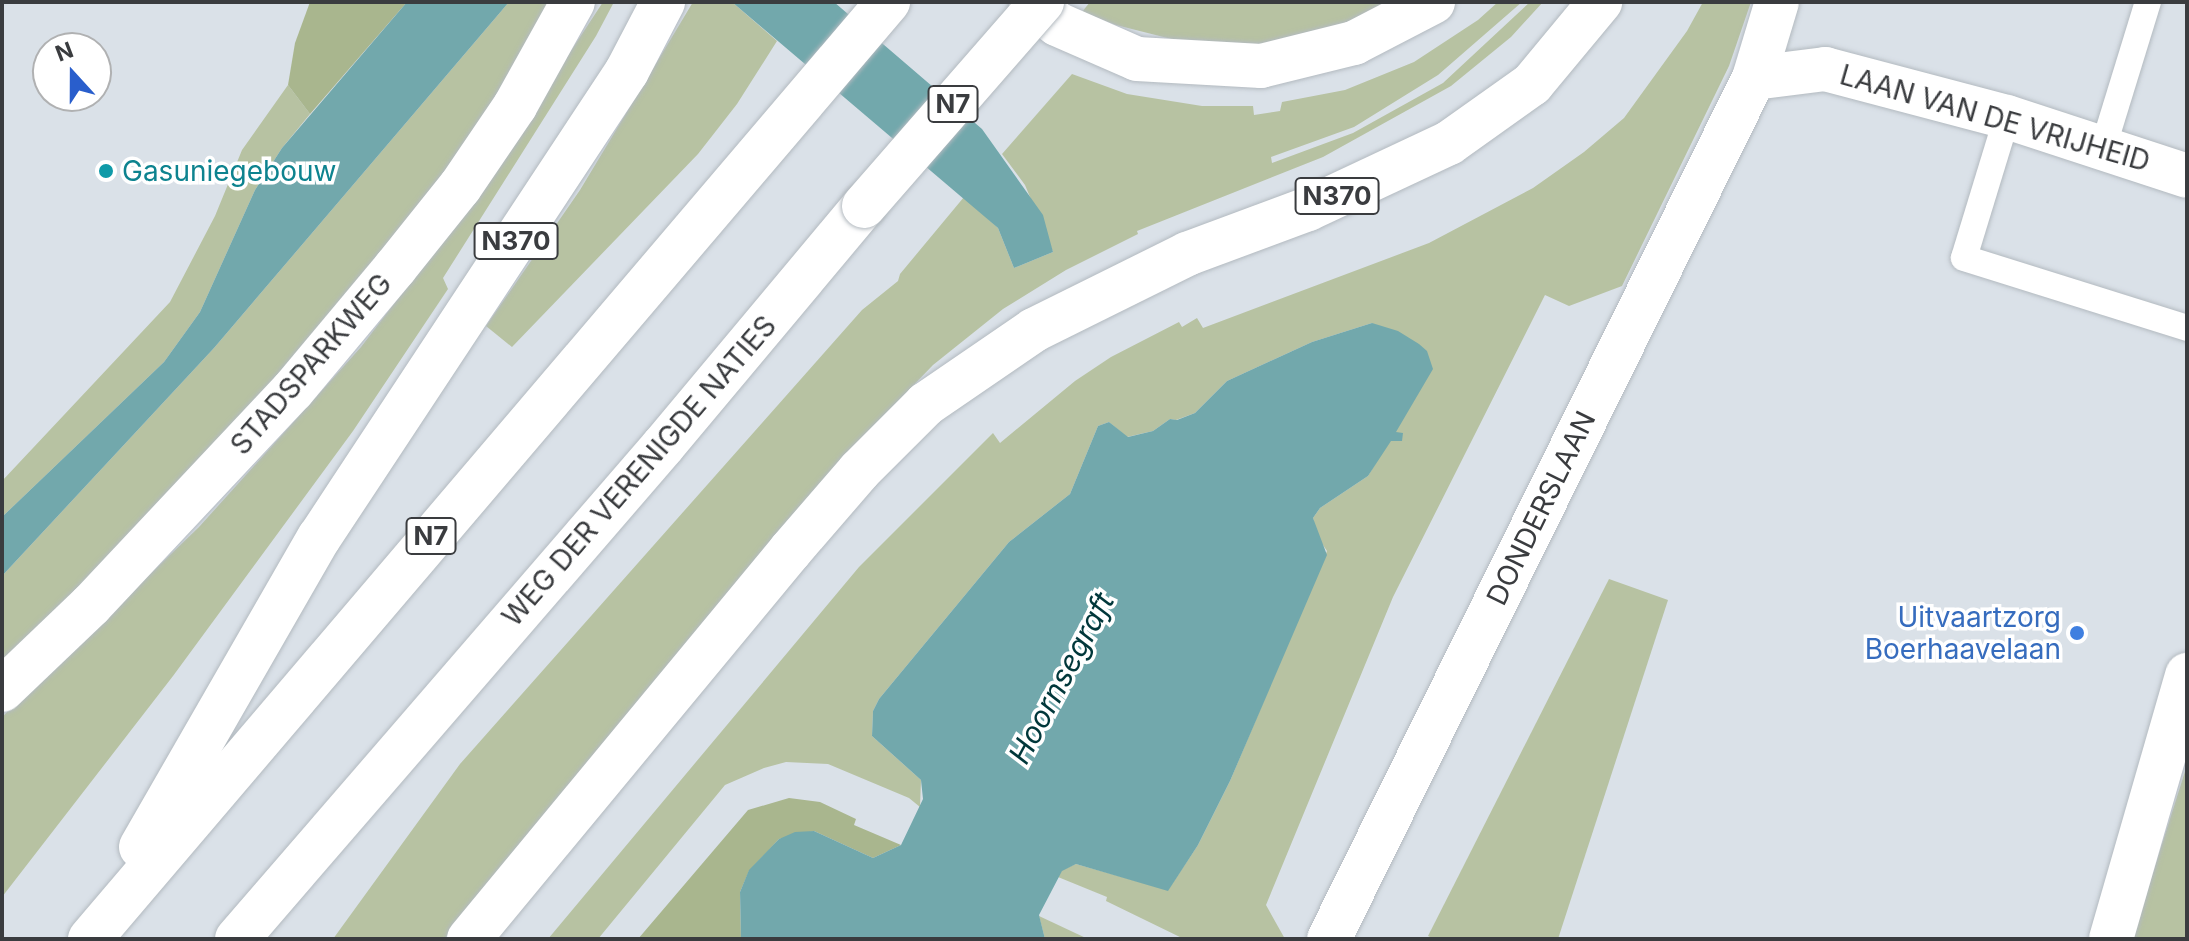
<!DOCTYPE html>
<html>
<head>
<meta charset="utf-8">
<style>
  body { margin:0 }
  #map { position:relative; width:2189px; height:941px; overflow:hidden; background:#dae1e8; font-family:Inter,sans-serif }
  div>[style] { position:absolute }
  .green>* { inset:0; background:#b7c2a2 }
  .forest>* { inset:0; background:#a9b68e }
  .water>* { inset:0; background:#72a8ac }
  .roads { filter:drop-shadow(0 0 2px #b3bac0) drop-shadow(0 0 2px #b3bac0) }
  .lane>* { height:26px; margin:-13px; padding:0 13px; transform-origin:13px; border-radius:13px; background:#fff }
  .street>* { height:44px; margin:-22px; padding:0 22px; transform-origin:22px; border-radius:22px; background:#fff }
  .secondary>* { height:44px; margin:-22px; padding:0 22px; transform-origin:22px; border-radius:22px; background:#fff }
  .highway>* { height:44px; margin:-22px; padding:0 22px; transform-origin:22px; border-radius:22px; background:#fff }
  .bridges { filter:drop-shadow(0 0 2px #b3bac0) drop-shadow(0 0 2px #b3bac0) }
  .highway-bridge>* { height:44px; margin:-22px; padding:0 22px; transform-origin:22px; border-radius:22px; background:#fff }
  .dots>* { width:22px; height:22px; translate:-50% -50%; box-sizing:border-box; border:4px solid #fff; border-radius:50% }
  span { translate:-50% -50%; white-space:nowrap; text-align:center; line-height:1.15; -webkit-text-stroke:7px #fff; paint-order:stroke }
  .shield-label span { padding:2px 6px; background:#fff; border:2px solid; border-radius:6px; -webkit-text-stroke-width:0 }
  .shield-label { font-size:26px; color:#3a3c3f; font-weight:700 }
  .street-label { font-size:28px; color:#3a3c3f }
  .culture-label { font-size:28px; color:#0d838f }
  .left { translate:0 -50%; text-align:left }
  .shop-label { font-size:28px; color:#366cbe }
  .right { translate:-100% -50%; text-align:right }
  .water-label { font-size:30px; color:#00373a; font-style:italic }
  .frame { position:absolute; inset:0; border:4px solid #3a3c3f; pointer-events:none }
  .north { position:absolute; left:32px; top:32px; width:80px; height:80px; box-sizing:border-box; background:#fff; border:2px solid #b0b1b2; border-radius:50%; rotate:339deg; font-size:22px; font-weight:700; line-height:32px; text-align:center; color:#3a3c3f }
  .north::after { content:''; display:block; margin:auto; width:28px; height:36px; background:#295ecc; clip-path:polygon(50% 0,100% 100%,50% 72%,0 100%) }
</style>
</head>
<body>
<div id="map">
  <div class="green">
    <i style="clip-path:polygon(509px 2px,557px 2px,509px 81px,386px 254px,185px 489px,2px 663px,2px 576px,214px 348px)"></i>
    <i style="clip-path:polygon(603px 2px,614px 2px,596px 36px,443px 278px,448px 289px,353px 431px,173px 676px,2px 897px,2px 717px,199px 527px,361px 347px,471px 203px)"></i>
    <i style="clip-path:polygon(693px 2px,732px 2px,777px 41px,737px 104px,698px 154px,512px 347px,486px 326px,580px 190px)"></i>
    <i style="clip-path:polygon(1090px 2px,1397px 2px,1377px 15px,1266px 47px,1211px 49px,1116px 25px,1082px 12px)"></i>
    <i style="clip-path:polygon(1498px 2px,1522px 2px,1438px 75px,1354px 127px,1271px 157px,1272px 163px,1353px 133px,1443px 83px,1530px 2px,1543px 2px,1511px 37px,1451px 86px,1323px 157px,1137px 231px,1138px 234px,1066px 270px,1003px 309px,933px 365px,854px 447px,444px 939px,333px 939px,460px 764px,862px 310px,898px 281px,900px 274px,964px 197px,998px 228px,1014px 268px,1053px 252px,1025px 185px,1002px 154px,1072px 74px,1127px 94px,1202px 106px,1253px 106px,1254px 115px,1280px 111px,1282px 102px,1345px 90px,1414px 62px,1478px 20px)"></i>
    <i style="clip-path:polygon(1703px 2px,1751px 2px,1729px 66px,1622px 286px,1569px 306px,1545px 295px,1393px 597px,1266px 905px,1285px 939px,1184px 939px,1106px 901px,1107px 897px,1058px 877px,1062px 870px,1076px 864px,1168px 890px,1198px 845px,1230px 781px,1327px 551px,1317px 536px,1313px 518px,1320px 508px,1368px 476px,1416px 396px,1372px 323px,1312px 342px,1227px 381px,1195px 413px,1176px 420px,1170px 419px,1153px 431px,1127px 437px,1109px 422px,1098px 426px,1070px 494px,1009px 542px,879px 699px,873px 711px,872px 736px,921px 780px,920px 807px,909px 798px,828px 764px,786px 762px,764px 768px,725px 785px,598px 939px,548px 939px,859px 567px,993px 433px,1000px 443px,1075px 381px,1111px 357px,1179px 322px,1182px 327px,1197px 318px,1203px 328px,1429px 243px,1533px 188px,1584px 152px,1624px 118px,1687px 31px)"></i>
    <i style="clip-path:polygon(288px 85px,310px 114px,282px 148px,255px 190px,200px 312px,164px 362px,2px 517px,2px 481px,170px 302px,215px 216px,242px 150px)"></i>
    <i style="clip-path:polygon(1609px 579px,1668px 600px,1558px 939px,1434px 939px,1428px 936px)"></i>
    <i style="clip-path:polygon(2187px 765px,2187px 939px,2132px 939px)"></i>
    <i style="clip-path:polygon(1039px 916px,1088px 939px,1045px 939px)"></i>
  </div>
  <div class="forest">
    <i style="clip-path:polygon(310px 2px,407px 2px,310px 114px,288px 85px,295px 43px)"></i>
    <i style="clip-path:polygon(789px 798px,820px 802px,856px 819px,854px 825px,901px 845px,873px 858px,814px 831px,779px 839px,749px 871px,740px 892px,741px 939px,638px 939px,748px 810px)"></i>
  </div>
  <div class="water">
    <i style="clip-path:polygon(407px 2px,509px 2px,214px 348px,2px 576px,2px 517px,164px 362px,200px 312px,255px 190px,282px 148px)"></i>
    <i style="clip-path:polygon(732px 2px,834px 2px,982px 129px,1043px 215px,1053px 252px,1014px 268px,998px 228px)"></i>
    <i style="clip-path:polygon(1372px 323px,1398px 331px,1419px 344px,1427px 351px,1433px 369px,1396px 432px,1403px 433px,1402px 441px,1391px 441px,1368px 476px,1320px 508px,1313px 518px,1327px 555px,1230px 781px,1198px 845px,1168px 891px,1076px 864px,1062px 871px,1039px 915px,1045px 939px,741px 939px,740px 892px,749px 870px,779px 839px,795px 832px,814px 831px,873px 858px,901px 845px,923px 799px,921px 780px,872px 736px,873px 711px,879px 699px,1009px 542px,1070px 494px,1098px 426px,1109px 422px,1128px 437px,1153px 431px,1170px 419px,1177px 420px,1195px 413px,1227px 381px,1312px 342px)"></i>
  </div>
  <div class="roads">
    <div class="lane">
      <i style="left:2007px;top:117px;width:147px;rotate:107deg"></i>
      <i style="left:1964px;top:258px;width:234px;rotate:17.4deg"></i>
      <i style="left:2103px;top:148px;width:153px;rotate:-72.9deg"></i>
    </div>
    <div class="street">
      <i style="left:1754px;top:78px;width:72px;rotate:-7.2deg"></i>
      <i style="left:1825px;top:69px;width:188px;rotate:14.8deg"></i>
      <i style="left:2007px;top:117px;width:189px;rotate:18.1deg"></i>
      <i style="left:1329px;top:939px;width:960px;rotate:-63.73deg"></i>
      <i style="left:1754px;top:78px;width:79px;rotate:-73.2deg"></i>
      <i style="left:2111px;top:939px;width:275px;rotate:-73.9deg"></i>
    </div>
    <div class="secondary">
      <i style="left:2px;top:690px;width:122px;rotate:-43.7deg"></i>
      <i style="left:90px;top:606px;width:296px;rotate:-46.8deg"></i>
      <i style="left:293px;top:390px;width:159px;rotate:-50.1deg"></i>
      <i style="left:395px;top:268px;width:104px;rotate:-51.3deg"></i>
      <i style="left:460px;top:187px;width:98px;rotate:-55.8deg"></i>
      <i style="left:515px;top:106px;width:119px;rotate:-60.9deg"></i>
    </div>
    <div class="highway">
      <i style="left:1031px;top:2px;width:34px;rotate:40deg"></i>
      <i style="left:1057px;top:24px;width:87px;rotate:23.6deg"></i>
      <i style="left:1137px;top:59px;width:124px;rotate:3.2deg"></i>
      <i style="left:1261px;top:66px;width:96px;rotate:-13.9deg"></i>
      <i style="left:1354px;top:43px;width:89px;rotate:-27.4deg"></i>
      <i style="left:141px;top:847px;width:357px;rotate:-60.1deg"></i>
      <i style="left:319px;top:538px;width:559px;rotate:-56.59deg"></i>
      <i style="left:627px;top:71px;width:78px;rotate:-62.4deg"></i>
      <i style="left:90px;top:939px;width:1231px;rotate:-49.58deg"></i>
      <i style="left:237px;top:939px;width:652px;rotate:-49.17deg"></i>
      <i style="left:663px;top:446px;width:313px;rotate:-50.1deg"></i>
      <i style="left:469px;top:939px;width:504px;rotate:-50.4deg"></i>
      <i style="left:790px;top:551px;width:106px;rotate:-49.2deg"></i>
      <i style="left:859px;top:471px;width:95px;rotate:-45deg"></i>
      <i style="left:926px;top:404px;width:131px;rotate:-34.4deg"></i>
      <i style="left:1034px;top:330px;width:171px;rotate:-26.4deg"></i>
      <i style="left:1187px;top:254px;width:129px;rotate:-20.4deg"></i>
      <i style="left:1308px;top:209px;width:156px;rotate:-25.1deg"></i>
      <i style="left:1449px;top:143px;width:102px;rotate:-35.4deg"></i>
      <i style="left:1532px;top:84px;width:107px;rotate:-50.3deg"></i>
    </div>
  </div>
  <div class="bridges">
    <div class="highway-bridge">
      <i style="left:864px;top:206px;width:271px;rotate:-48.9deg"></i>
    </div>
  </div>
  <div class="dots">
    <i style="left:106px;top:171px;background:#0f9aa8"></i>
    <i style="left:2077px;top:633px;background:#3f7fe0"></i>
  </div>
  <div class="shield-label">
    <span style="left:953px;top:104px">N7</span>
    <span style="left:1337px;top:196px">N370</span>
    <span style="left:516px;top:241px">N370</span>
    <span style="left:431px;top:536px">N7</span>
  </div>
  <div class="street-label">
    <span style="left:1995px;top:118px;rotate:16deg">LAAN VAN DE VRIJHEID</span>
    <span style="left:311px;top:364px;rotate:-49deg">STADSPARKWEG</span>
    <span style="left:639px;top:471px;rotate:-49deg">WEG DER VERENIGDE NATIES</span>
    <span style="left:1541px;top:508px;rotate:-64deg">DONDERSLAAN</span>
  </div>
  <div class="culture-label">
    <span class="left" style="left:122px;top:171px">Gasuniegebouw</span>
  </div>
  <div class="shop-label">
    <span class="right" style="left:2061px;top:633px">Uitvaartzorg<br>Boerhaavelaan</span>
  </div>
  <div class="water-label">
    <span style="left:1061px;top:678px;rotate:-62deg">Hoornsegraft</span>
  </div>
  <div class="frame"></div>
  <div class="north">N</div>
</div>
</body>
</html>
